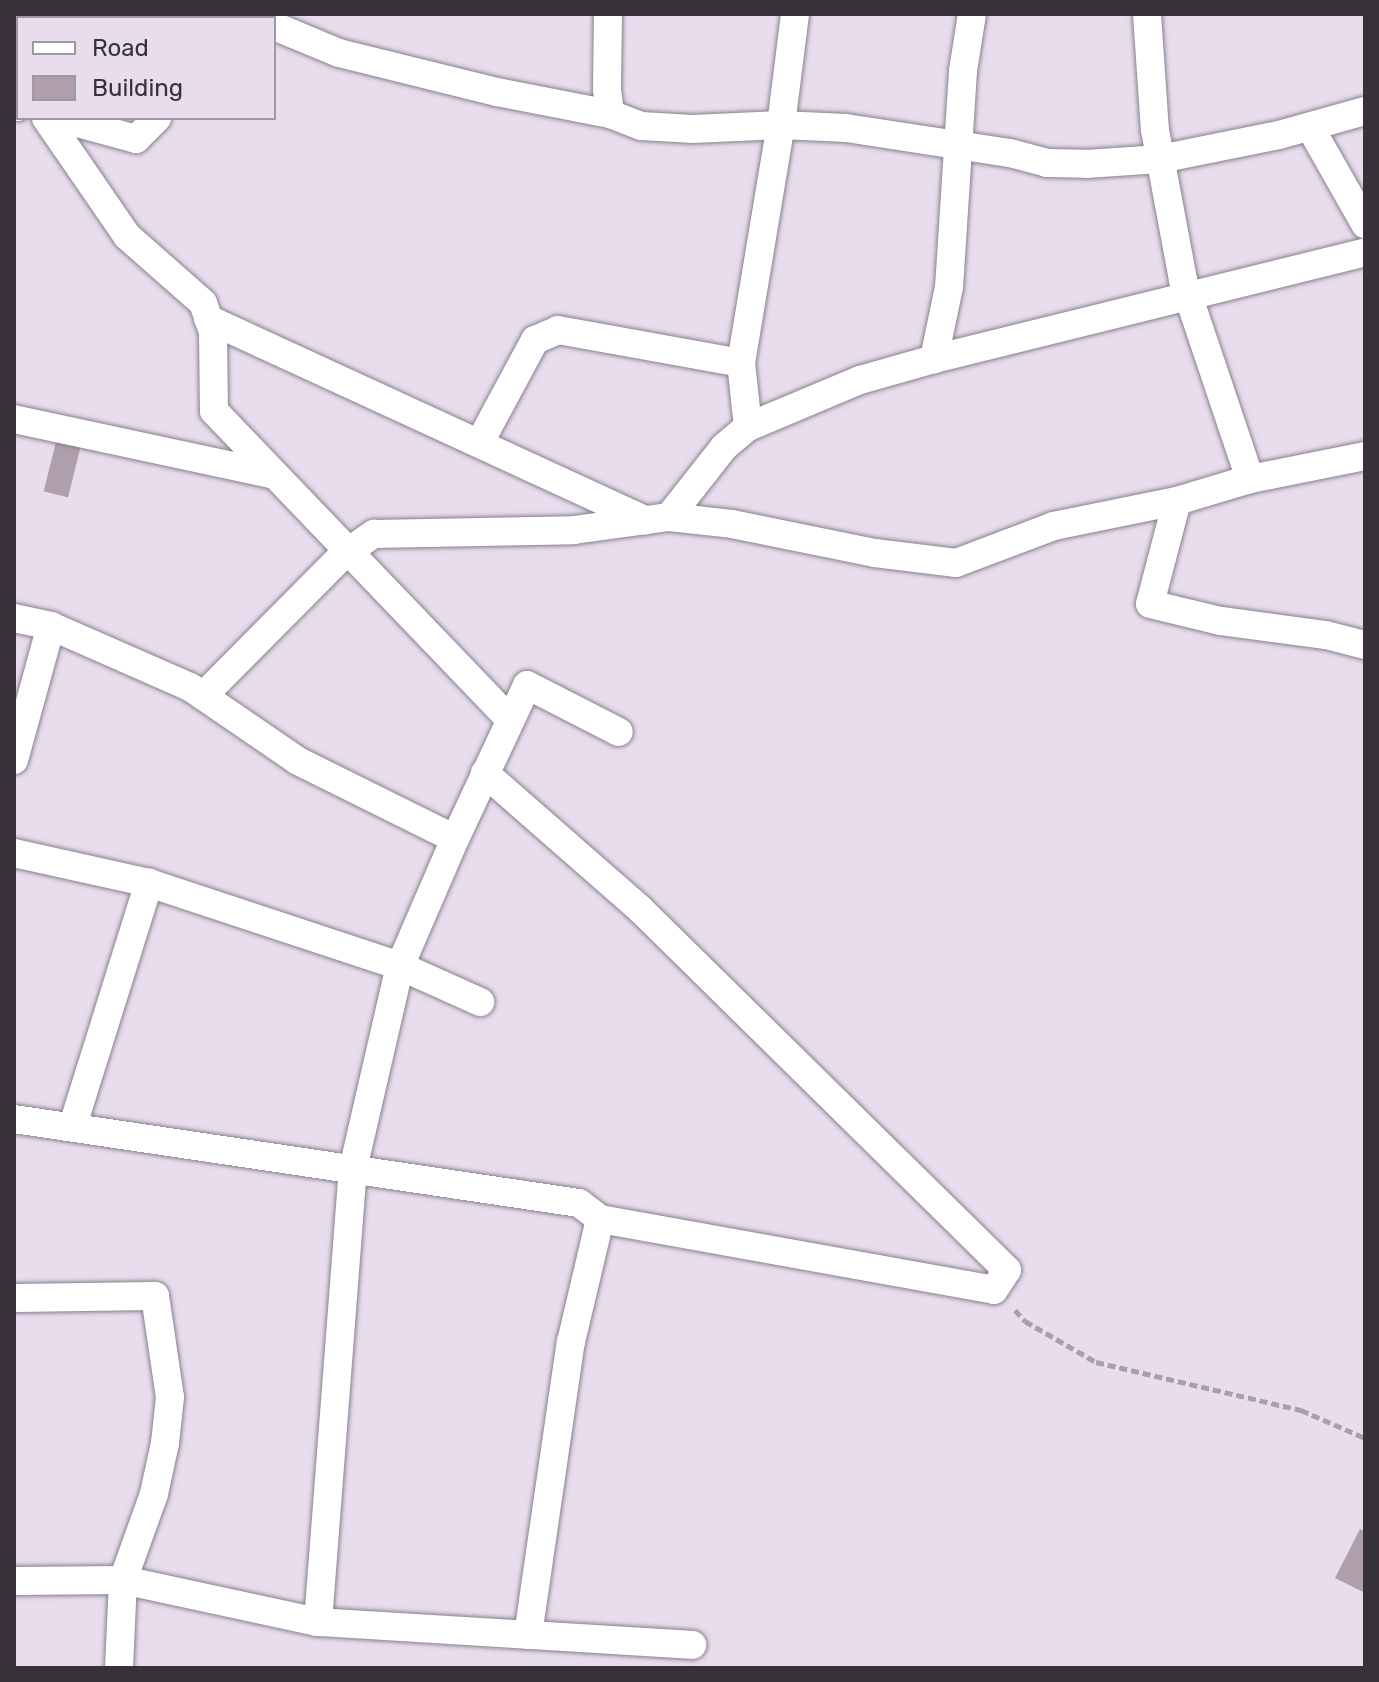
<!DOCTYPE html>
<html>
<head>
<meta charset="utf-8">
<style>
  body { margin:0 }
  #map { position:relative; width:1379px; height:1682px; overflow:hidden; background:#e7dded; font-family:Rubik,sans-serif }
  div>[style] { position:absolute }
  .building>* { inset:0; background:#af9faa; transform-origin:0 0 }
  .path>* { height:5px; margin-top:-2.5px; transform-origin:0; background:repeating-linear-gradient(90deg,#a7a0ac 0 8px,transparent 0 12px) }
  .roads { filter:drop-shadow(0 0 2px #897f8e) drop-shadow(0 0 2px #897f8e) }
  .street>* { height:28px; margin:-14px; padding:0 14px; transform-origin:14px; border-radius:14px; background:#fff }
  span { translate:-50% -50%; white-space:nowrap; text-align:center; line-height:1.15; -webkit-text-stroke:8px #e7dded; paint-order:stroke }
  .frame { position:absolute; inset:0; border:16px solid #363238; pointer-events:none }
  .legend { position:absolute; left:16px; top:16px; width:260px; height:104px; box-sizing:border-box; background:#e7dded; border:2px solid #a099a5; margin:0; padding:10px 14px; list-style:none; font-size:24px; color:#363238 }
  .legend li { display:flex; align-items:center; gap:16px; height:40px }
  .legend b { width:40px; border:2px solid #a099a5 }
</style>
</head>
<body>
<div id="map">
  <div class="building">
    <i style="left:57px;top:438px;width:25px;height:55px;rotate:14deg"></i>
    <i style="clip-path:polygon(1360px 1529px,1365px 1531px,1365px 1593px,1335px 1578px)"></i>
  </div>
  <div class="path">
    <i style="left:1015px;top:1310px;width:15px;rotate:48deg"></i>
    <i style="left:1025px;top:1321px;width:82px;rotate:30deg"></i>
    <i style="left:1096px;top:1362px;width:211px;rotate:13.2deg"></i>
    <i style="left:1301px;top:1410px;width:70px;rotate:23.6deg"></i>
  </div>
  <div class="roads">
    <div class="street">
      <i style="left:244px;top:14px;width:11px;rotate:22deg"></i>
      <i style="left:608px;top:14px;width:75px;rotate:90.8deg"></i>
      <i style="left:607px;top:89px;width:25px;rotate:83deg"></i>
      <i style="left:610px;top:114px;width:33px;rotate:21deg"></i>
      <i style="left:641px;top:126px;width:52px;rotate:3.3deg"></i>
      <i style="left:693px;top:129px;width:88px;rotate:-2.6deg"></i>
      <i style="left:781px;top:125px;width:112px;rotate:-82.8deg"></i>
      <i style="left:972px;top:14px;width:58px;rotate:99deg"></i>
      <i style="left:963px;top:71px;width:216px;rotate:93.7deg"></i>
      <i style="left:949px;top:287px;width:74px;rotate:101.8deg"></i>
      <i style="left:934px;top:359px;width:444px;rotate:-13.9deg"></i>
      <i style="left:1147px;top:14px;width:116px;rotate:86.1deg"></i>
      <i style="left:1155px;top:130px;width:153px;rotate:79.4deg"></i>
      <i style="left:1183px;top:280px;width:210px;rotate:71.4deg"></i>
      <i style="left:201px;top:18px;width:4px;rotate:-76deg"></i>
      <i style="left:274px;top:26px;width:70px;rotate:22.6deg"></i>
      <i style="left:339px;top:53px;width:163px;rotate:13.9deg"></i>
      <i style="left:497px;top:92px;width:115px;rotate:11deg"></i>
      <i style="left:14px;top:106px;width:4px;rotate:14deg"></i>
      <i style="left:46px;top:118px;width:143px;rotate:55.5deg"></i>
      <i style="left:127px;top:236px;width:101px;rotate:41.4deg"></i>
      <i style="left:203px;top:303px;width:31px;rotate:71deg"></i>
      <i style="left:213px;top:332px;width:79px;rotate:89.3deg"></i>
      <i style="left:214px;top:411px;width:428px;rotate:46.2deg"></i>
      <i style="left:59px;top:118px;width:80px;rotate:15.3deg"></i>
      <i style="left:136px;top:139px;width:30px;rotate:-45deg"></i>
      <i style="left:1310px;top:127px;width:112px;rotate:60.4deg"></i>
      <i style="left:208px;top:319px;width:482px;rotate:24.7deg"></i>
      <i style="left:14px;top:419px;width:263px;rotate:12.1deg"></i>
      <i style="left:748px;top:427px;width:64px;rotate:-96.2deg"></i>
      <i style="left:741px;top:363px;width:241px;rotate:-80.5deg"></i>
      <i style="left:781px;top:125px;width:65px;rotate:2.6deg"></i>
      <i style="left:846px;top:128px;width:166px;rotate:8.7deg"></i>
      <i style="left:1010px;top:153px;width:38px;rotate:15deg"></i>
      <i style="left:1047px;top:163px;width:39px;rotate:1deg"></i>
      <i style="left:1086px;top:164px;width:74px;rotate:-3.9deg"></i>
      <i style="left:1160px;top:159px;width:121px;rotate:-11.4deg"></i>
      <i style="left:1279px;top:135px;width:89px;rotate:-15.6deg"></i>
      <i style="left:480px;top:442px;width:116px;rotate:-61.7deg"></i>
      <i style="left:535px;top:340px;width:25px;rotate:-23deg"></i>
      <i style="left:558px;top:330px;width:186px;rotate:10.2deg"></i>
      <i style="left:1365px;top:456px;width:117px;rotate:168.7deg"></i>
      <i style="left:1250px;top:479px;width:76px;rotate:163.2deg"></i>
      <i style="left:1177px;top:501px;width:106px;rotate:104.7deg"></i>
      <i style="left:1150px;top:604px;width:73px;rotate:13.5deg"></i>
      <i style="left:1221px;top:621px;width:106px;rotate:7.6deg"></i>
      <i style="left:1326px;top:635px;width:40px;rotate:14.4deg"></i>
      <i style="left:669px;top:517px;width:89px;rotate:-51.8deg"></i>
      <i style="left:724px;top:447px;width:31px;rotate:-40deg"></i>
      <i style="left:748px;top:427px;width:121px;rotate:-22.8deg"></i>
      <i style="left:860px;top:380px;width:77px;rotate:-15.8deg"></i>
      <i style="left:14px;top:618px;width:38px;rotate:12deg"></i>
      <i style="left:51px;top:626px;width:152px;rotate:23.7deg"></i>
      <i style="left:190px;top:687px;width:131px;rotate:34.4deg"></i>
      <i style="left:298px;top:761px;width:175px;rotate:26.4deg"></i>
      <i style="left:203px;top:696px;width:197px;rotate:-45.2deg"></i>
      <i style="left:342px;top:556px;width:39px;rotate:-35deg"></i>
      <i style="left:374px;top:534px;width:200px;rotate:-1.1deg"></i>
      <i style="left:574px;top:530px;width:96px;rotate:-7.8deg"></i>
      <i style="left:669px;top:517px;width:63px;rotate:6.3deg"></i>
      <i style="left:732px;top:524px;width:146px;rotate:11.5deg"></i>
      <i style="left:875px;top:553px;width:82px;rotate:7deg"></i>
      <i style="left:956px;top:563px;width:105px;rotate:-20.7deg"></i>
      <i style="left:1054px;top:526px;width:126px;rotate:-11.5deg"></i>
      <i style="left:14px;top:760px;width:139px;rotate:-74.6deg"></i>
      <i style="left:14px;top:853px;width:138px;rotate:12.5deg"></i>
      <i style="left:149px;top:883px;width:264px;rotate:18.3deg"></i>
      <i style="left:400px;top:966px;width:88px;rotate:24.2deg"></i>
      <i style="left:14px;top:1119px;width:571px;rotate:8.46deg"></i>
      <i style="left:579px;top:1203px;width:26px;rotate:37deg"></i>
      <i style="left:600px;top:1219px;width:400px;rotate:10.2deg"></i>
      <i style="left:994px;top:1290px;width:24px;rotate:-57deg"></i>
      <i style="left:1007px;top:1270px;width:516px;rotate:-135.47deg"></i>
      <i style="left:639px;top:908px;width:205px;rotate:-138.8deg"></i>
      <i style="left:73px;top:1125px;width:254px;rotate:-72.6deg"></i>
      <i style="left:14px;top:1298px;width:141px;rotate:-0.8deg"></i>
      <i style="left:155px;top:1296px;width:102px;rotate:81.6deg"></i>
      <i style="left:170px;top:1397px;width:46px;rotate:96.2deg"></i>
      <i style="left:165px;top:1443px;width:52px;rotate:102.2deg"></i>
      <i style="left:154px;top:1494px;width:91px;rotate:109.8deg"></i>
      <i style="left:123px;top:1580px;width:88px;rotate:92.6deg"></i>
      <i style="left:14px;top:1581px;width:109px;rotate:-0.5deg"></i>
      <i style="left:123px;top:1580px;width:199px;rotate:12.2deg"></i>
      <i style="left:318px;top:1622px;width:375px;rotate:3.5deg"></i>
      <i style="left:318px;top:1622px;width:454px;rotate:-85.6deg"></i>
      <i style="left:353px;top:1169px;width:208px;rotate:-77deg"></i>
      <i style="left:400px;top:966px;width:138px;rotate:-66.6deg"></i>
      <i style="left:455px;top:839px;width:170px;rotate:-64.9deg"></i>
      <i style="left:527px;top:685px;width:103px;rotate:27.1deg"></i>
      <i style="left:528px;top:1635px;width:296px;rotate:-81.7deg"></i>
      <i style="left:571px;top:1342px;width:126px;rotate:-76.7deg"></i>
    </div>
  </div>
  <div class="frame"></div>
  <ul class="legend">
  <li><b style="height:10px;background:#fff"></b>Road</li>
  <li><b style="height:22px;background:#af9faa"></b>Building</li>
  </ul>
</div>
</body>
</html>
